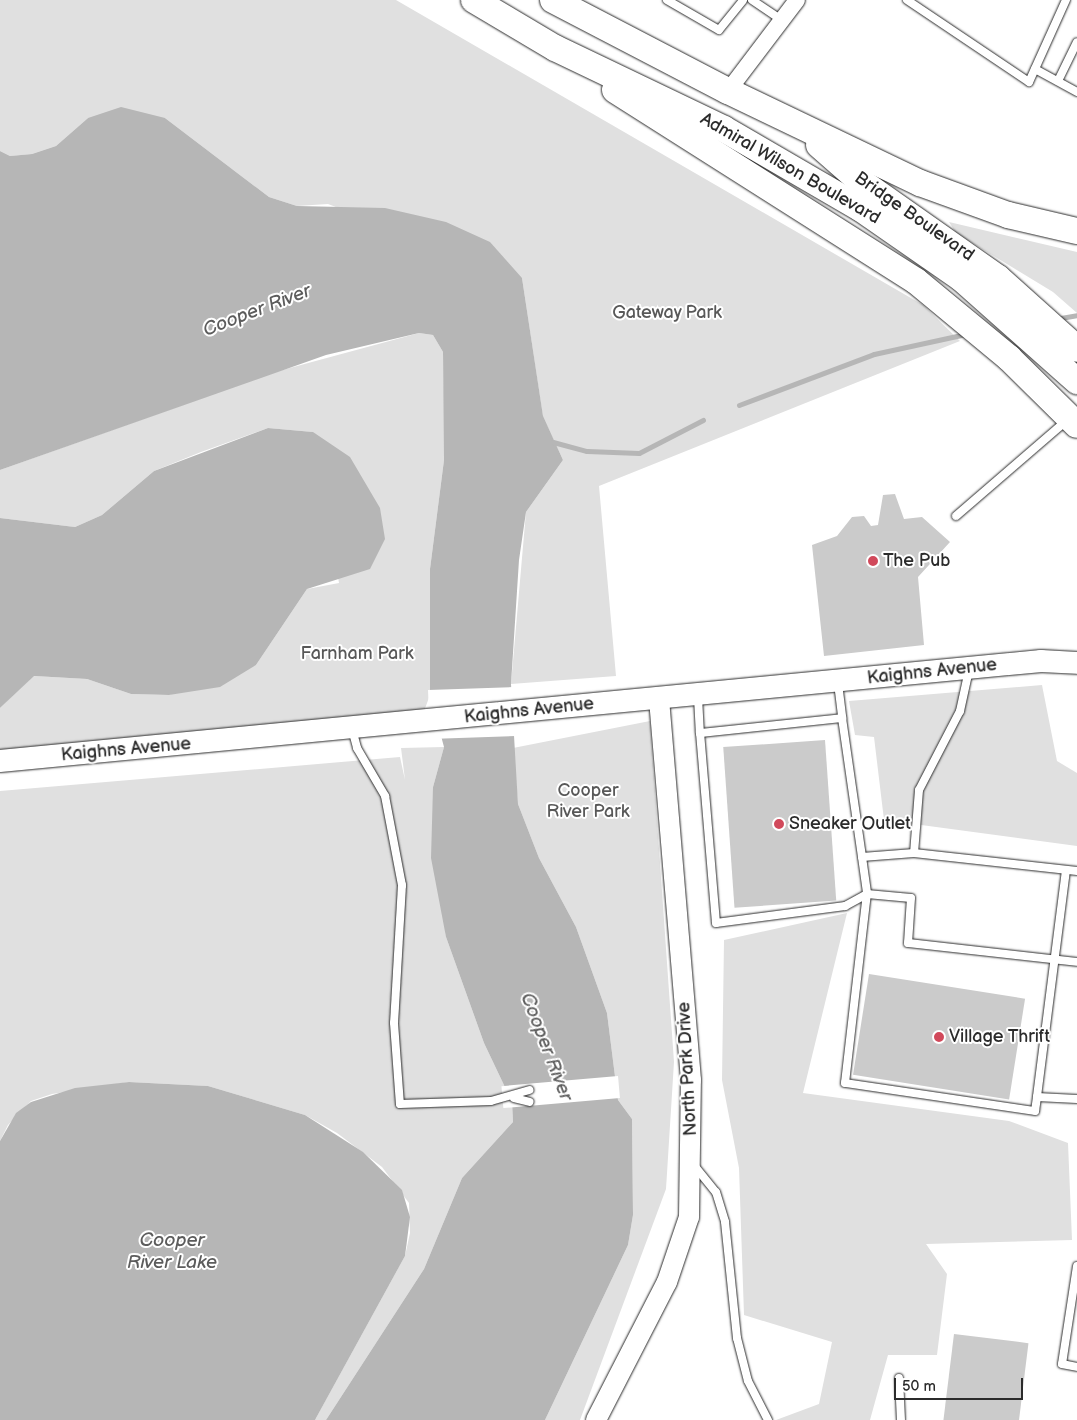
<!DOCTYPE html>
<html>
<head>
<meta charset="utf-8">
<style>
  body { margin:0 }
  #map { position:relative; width:1077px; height:1420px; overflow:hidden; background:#fff; font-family:"Balsamiq Sans",sans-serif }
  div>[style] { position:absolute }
  .green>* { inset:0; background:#e0e0e0 }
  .water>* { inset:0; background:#b6b6b6 }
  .pier>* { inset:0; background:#fff; transform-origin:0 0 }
  .stream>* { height:5px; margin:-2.5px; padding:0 2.5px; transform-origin:2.5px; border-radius:2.5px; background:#b6b6b6 }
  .building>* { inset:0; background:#cbcbcb; transform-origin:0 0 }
  .roads { filter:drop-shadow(0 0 1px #2b2b2b) drop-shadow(0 0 1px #2b2b2b) }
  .service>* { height:8px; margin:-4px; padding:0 4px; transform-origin:4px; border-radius:4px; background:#fff }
  .minor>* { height:16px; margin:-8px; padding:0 8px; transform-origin:8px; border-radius:8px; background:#fff }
  .tertiary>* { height:20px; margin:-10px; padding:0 10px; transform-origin:10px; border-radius:10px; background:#fff }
  .secondary>* { height:22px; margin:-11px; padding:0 11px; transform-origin:11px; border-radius:11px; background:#fff }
  .trunk>* { height:26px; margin:-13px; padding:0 13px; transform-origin:13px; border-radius:13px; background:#fff }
  .dots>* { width:14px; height:14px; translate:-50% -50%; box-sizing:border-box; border:2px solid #fff; border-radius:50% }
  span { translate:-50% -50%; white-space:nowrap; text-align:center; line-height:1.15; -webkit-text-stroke:4px #fff; paint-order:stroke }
  .street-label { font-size:18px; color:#2b2b2b }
  .park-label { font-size:18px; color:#585858 }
  .poi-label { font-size:18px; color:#2b2b2b }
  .left { translate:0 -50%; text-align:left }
  .water-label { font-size:19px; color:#5c5c5c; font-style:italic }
  .scale { position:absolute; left:894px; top:1378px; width:129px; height:22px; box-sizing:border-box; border:2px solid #2b2b2b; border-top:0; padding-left:6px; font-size:15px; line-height:18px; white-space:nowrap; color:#2b2b2b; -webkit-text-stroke:4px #fff; paint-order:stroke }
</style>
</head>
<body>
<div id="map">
  <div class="green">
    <i style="clip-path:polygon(0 0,396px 0,923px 305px,960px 341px,599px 486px,616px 676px,511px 684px,526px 512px,563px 460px,543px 417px,522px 278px,328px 204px,297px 206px,269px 197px,165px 118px,88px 118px,56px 146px,32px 154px,10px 156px,0 151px)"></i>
    <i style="clip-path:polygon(949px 222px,1077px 252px,1077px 313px,1053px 292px,956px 233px)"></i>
    <i style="clip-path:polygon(419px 333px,433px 335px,443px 352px,444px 395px,444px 460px,430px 569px,430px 695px,420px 722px,0 761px,0 708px,33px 676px,87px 679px,131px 694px,169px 695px,256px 665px,307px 589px,339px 583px,313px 432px,268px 428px,201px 452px,154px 471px,102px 515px,75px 527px,0 518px,0 470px,275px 372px)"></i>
    <i style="clip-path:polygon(1042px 685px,1057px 761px,1077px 773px,1077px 846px,884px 820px,874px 737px,855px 735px,849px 701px)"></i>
    <i style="clip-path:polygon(650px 721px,674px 1062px,666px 1189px,580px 1420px,545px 1420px,628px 1245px,633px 1215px,632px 1119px,618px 1100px,607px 1013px,576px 927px,539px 858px,518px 804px,513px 748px)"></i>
    <i style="clip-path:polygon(444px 747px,433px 787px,446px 937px,484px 1043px,512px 1102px,513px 1122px,462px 1178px,424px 1269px,326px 1420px,315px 1420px,405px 1256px,410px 1233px,409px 1203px,382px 1167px,337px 1133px,305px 1115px,208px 1086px,129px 1082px,52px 1094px,31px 1101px,8px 1125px,0 1141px,0 791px,400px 757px,405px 780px,401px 748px)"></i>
    <i style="clip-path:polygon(847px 913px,803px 1093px,1009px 1121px,1068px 1143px,1072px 1240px,926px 1244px,947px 1274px,937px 1355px,888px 1355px,870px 1420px,776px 1420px,819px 1404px,832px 1342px,744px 1315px,739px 1168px,722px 1080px,724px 940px)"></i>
  </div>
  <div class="water">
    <i style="clip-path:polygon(121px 107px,165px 118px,269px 197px,297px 206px,385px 208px,446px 222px,490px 242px,522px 278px,543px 416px,563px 460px,526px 512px,519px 560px,511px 684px,518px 804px,539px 858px,576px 927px,607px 1013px,618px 1100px,632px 1119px,633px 1215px,628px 1245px,545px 1420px,326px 1420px,424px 1269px,462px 1178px,513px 1122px,512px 1102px,484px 1043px,446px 937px,431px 858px,433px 787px,444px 747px,430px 695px,430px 569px,444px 460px,443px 352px,433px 335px,419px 333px,326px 355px,0 470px,0 151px,10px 156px,32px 154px,56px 146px,88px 118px)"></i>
    <i style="clip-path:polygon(268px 428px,313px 432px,350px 457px,380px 508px,385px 539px,370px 569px,307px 589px,256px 665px,220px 687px,169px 695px,131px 694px,87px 679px,34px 676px,0 708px,0 518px,75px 527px,102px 515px,154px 471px)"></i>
    <i style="clip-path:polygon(129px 1082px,208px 1086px,305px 1115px,363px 1152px,402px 1190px,410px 1217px,405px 1256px,315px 1420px,0 1420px,0 1141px,16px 1113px,31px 1102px,75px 1088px)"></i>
  </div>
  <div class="pier">
    <i style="left:514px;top:687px;width:49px;height:86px;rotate:88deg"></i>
    <i style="left:618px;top:1076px;width:22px;height:117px;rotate:85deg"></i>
  </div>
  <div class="stream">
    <i style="left:1055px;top:319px;width:22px;rotate:-10deg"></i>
    <i style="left:739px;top:405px;width:144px;rotate:-20.7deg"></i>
    <i style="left:874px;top:354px;width:94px;rotate:-12.3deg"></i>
    <i style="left:553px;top:442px;width:35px;rotate:15deg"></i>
    <i style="left:587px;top:451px;width:52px;rotate:2.2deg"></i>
    <i style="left:639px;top:453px;width:72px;rotate:-27.3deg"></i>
  </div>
  <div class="building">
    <i style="clip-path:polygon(895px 494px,904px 519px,922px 517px,950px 542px,918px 577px,924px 645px,824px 656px,812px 545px,837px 536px,852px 517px,864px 516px,871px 526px,878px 525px,883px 495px)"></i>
    <i style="left:825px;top:740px;width:161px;height:102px;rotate:86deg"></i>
    <i style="left:869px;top:974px;width:158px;height:102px;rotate:9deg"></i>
    <i style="left:954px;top:1334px;width:75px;height:87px;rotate:7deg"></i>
  </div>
  <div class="roads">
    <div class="service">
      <i style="left:667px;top:0;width:60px;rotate:30deg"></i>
      <i style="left:719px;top:30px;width:38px;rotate:-51deg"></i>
      <i style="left:752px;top:0;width:36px;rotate:34deg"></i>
      <i style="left:907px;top:0;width:147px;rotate:33.9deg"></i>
      <i style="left:1029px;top:82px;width:90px;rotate:-65.7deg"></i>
      <i style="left:1035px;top:69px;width:48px;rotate:28.7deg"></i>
      <i style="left:1058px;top:81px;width:43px;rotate:-64deg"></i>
      <i style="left:956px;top:516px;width:145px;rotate:-40.8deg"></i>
      <i style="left:969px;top:670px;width:42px;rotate:102.4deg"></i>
      <i style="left:960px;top:711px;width:89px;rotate:117.4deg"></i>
      <i style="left:919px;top:790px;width:63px;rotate:94.5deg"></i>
      <i style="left:914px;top:853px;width:164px;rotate:6.3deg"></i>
      <i style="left:838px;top:683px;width:35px;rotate:83deg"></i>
      <i style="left:698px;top:697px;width:36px;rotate:87deg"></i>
      <i style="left:352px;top:729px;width:20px;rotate:75deg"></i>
      <i style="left:357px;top:748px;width:56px;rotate:59.7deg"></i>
      <i style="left:385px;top:796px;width:91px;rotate:79.2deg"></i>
      <i style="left:402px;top:885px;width:138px;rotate:93.3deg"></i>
      <i style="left:394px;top:1023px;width:81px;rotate:85.8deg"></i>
      <i style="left:400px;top:1104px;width:91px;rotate:-1.9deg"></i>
      <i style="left:491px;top:1101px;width:40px;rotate:-16deg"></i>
      <i style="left:862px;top:857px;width:37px;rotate:82deg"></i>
      <i style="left:867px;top:894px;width:25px;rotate:151deg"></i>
      <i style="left:845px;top:906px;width:130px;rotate:172.5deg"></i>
      <i style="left:716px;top:923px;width:191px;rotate:-94.8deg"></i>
      <i style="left:700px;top:733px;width:143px;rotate:-6deg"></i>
      <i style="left:842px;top:718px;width:140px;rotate:81.8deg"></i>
      <i style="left:862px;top:857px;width:52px;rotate:-4.4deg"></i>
      <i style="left:1066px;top:870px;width:229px;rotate:97.3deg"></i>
      <i style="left:1037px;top:1097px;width:40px;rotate:2.9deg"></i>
      <i style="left:1037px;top:1097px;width:14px;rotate:98deg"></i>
      <i style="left:1035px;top:1111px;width:192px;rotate:-171.6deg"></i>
      <i style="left:845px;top:1083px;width:190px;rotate:-83.4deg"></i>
      <i style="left:867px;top:894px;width:44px;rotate:5.2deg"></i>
      <i style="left:911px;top:898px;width:45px;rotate:93.8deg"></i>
      <i style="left:908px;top:943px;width:170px;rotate:6.4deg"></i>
      <i style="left:514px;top:1098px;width:16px;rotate:14deg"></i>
      <i style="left:693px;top:1164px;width:36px;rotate:51deg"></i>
      <i style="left:716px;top:1192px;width:31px;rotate:73deg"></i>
      <i style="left:725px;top:1222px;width:117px;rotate:84.1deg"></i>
      <i style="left:737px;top:1338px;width:44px;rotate:75.7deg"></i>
      <i style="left:748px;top:1381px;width:44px;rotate:62.9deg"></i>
      <i style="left:1077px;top:1266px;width:99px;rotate:98.7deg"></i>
      <i style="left:1062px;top:1364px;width:15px;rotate:11deg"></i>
      <i style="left:899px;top:1378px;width:42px;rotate:87.3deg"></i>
    </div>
    <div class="minor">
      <i style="left:728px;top:91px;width:114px;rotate:-52.8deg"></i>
    </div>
    <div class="tertiary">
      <i style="left:596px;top:1420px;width:155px;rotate:-62.8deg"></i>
      <i style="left:667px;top:1282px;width:69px;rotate:-71.3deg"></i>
      <i style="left:689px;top:1217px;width:137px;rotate:-89.2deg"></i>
      <i style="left:691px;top:1080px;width:383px;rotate:-94.8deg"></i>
    </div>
    <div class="secondary">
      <i style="left:0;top:761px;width:1046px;rotate:-5.49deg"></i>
      <i style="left:1041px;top:661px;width:36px;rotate:3deg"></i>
    </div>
    <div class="trunk">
      <i style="left:474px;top:0;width:94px;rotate:30.7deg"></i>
      <i style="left:555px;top:48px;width:187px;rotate:25.6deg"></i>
      <i style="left:724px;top:129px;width:157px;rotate:30.2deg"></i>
      <i style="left:860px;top:208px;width:124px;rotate:34.8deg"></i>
      <i style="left:962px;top:279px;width:154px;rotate:41.6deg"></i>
      <i style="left:553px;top:0;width:197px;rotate:27.5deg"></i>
      <i style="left:728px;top:91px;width:213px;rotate:25.6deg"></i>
      <i style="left:920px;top:183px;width:94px;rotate:20deg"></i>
      <i style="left:1008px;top:215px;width:71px;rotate:13.1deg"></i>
      <i style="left:615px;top:90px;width:356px;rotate:32.4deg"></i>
      <i style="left:916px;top:281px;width:121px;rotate:39.6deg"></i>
      <i style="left:1009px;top:358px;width:95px;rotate:44.6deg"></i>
      <i style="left:819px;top:145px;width:53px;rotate:41.2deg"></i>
      <i style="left:859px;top:180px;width:170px;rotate:35.2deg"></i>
      <i style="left:998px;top:278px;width:106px;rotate:41.9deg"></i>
    </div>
  </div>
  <div class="dots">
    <i style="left:873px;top:561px;background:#d1495b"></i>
    <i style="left:779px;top:824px;background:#d1495b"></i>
    <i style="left:939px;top:1037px;background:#d1495b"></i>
  </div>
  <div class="street-label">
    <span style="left:790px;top:169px;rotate:30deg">Admiral Wilson Boulevard</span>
    <span style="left:914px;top:217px;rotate:35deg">Bridge Boulevard</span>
    <span style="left:932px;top:672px;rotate:-6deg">Kaighns Avenue</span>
    <span style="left:529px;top:711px;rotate:-6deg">Kaighns Avenue</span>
    <span style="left:126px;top:750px;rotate:-5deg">Kaighns Avenue</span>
    <span style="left:688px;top:1069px;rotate:-93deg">North Park Drive</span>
  </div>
  <div class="park-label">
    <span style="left:667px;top:313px">Gateway Park</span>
    <span style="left:357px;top:654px">Farnham Park</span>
    <span style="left:588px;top:802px">Cooper<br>River Park</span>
  </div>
  <div class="poi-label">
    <span class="left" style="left:883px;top:561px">The Pub</span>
    <span class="left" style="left:789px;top:824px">Sneaker Outlet</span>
    <span class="left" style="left:949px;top:1037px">Village Thrift</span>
  </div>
  <div class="water-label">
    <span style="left:257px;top:311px;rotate:-21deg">Cooper River</span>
    <span style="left:546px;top:1047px;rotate:69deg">Cooper River</span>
    <span style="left:172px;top:1252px">Cooper<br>River Lake</span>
  </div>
  <div class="scale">50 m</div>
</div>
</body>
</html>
